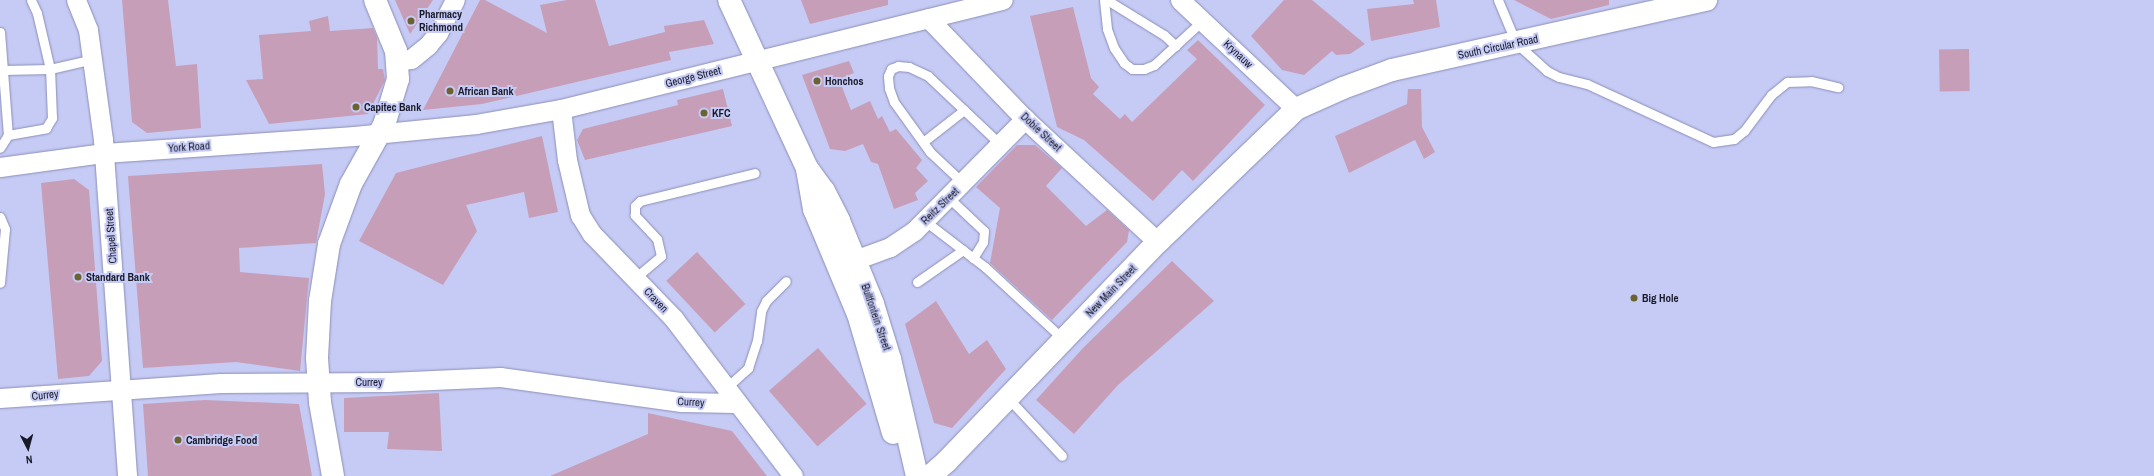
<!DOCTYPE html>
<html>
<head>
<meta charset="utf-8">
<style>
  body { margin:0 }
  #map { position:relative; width:2154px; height:476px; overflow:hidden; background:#c6cbf5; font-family:"Archivo Narrow",sans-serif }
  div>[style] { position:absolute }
  .building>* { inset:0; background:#c79eb8; transform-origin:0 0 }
  .roads { filter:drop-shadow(0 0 1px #8b8fb7) drop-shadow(0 0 1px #8b8fb7) }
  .lane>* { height:9px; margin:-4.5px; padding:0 4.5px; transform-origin:4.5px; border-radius:4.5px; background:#fff }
  .street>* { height:19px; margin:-9.5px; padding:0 9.5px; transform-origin:9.5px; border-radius:9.5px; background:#fff }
  .secondary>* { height:22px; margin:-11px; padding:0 11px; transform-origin:11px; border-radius:11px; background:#fff }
  .dots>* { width:11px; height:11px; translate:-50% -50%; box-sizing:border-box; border:2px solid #c6cbf5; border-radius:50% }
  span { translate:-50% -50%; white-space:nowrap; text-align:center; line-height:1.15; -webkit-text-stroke:4px #c6cbf5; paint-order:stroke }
  .poi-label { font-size:11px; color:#191a29; font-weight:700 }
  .left { translate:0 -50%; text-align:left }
  .street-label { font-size:11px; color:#191a29 }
  .north { position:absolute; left:8px; top:428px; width:40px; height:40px; -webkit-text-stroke:3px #c6cbf5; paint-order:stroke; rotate:174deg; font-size:11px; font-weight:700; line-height:16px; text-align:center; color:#191a29 }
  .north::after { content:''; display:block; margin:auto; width:14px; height:18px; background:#191a29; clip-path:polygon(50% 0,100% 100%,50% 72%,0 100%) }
</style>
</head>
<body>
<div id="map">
  <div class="building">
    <i style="clip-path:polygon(122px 0,168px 0,176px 66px,197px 64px,201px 128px,147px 133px,132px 122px)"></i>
    <i style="clip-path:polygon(395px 0,433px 0,410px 34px)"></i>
    <i style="clip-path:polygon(480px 0,485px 0,547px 33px,540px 5px,567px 0,595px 0,609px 46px,665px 32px,664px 26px,704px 20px,714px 44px,669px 52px,671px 60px,482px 104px,423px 110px)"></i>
    <i style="clip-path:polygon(801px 0,888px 0,888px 5px,810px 24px)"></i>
    <i style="clip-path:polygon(1284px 0,1312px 0,1365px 44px,1350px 54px,1336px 55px,1332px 51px,1304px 75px,1282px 70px,1251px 36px)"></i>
    <i style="clip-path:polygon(1413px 0,1436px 0,1440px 27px,1371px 41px,1367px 9px,1414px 4px)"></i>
    <i style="clip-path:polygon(1514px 0,1609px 0,1609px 5px,1551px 19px)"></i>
    <i style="clip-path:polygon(1073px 7px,1091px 78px,1099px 87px,1093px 94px,1120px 119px,1125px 114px,1132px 122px,1197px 59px,1187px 50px,1198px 40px,1265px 105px,1193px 181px,1182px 170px,1153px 201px,1084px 140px,1057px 127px,1030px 16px)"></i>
    <i style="clip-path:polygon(328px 16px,330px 31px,373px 28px,377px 38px,378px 69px,383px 69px,385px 80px,368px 114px,269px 124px,246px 80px,263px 79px,259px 35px,311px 31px,309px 21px)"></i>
    <i style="left:1969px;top:49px;width:42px;height:30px;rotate:89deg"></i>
    <i style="clip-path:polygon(849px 61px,854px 73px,839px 79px,851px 110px,870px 101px,878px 119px,882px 116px,890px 132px,896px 129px,922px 160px,916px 168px,928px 181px,915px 193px,918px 200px,894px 209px,878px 164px,871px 162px,863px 144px,845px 151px,830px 149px,802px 75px)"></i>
    <i style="clip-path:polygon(723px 89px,732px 126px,585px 160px,577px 140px,583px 129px,678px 105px,677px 100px)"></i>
    <i style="clip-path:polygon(1408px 89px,1421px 89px,1422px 127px,1435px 152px,1424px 159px,1415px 140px,1349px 173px,1335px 136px,1407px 104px)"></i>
    <i style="clip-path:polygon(542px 136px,558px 212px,529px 218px,524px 192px,466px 205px,477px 231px,443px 285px,359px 241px,396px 173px)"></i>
    <i style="clip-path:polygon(1017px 145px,1035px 145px,1062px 168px,1046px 186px,1086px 226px,1107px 210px,1129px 230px,1127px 242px,1052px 320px,990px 263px,1000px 208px,976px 187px)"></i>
    <i style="clip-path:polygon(322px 164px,325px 194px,316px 243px,239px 248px,240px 272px,309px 278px,300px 371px,236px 362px,143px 368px,128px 176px)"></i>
    <i style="clip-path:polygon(74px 179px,89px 190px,102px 361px,89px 376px,58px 379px,41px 183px)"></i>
    <i style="left:697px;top:252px;width:71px;height:42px;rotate:47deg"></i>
    <i style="clip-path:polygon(1172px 261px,1214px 301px,1118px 385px,1074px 434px,1036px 400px,1083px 348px)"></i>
    <i style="clip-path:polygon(936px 301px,969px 354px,987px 340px,1006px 369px,952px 428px,934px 423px,905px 324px)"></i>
    <i style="left:818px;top:348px;width:74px;height:65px;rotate:49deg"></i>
    <i style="clip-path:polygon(439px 393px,442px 451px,387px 449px,389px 432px,344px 432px,344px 398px)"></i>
    <i style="clip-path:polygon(205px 400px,299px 404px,312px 476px,148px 476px,143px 404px)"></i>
    <i style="clip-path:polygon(648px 413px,732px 431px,767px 476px,550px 476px,648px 434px)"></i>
  </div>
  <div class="roads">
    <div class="lane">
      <i style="left:1104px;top:0;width:29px;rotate:84deg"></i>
      <i style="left:1107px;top:29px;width:20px;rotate:70deg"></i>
      <i style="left:1114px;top:48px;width:18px;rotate:56deg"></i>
      <i style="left:1124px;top:63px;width:10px;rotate:37deg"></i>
      <i style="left:1132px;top:69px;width:12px"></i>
      <i style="left:1144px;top:69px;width:11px;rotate:-22deg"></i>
      <i style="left:1154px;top:65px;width:65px;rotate:-42.5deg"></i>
      <i style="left:1107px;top:0;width:67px;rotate:31.6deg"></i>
      <i style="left:1164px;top:35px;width:16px;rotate:43deg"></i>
      <i style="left:1498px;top:0;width:47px;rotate:67.3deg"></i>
      <i style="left:1516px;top:43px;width:42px;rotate:42.1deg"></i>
      <i style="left:1547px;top:71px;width:13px;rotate:27deg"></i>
      <i style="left:1559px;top:77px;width:29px;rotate:14deg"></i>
      <i style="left:1587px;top:84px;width:139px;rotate:24.7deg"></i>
      <i style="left:1713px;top:142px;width:21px;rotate:-8deg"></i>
      <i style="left:1734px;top:139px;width:13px;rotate:-39deg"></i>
      <i style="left:1744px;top:131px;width:45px;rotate:-53.1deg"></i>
      <i style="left:1771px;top:95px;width:21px;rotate:-39deg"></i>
      <i style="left:1787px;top:82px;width:24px;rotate:-2deg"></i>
      <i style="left:1811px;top:81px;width:28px;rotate:13deg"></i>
      <i style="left:0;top:32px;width:103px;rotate:85.6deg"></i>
      <i style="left:8px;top:135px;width:15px;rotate:122deg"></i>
      <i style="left:3px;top:70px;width:47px;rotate:-1.2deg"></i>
      <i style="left:50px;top:69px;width:44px;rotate:-13.1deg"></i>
      <i style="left:8px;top:135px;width:39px;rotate:-10deg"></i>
      <i style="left:46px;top:128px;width:12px;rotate:-59deg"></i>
      <i style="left:52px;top:118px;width:49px;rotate:-92.3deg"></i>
      <i style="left:50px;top:69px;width:57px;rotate:-103.1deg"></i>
      <i style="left:37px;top:13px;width:14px;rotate:-115deg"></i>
      <i style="left:923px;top:142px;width:52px;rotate:-38deg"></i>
      <i style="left:963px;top:183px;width:45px;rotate:-136.8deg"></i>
      <i style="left:930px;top:152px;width:62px;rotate:-125.8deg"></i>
      <i style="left:894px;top:102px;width:15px;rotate:-110deg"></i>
      <i style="left:889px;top:88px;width:12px;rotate:-95deg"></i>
      <i style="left:888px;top:76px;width:8px;rotate:-67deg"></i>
      <i style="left:891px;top:69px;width:8px;rotate:-23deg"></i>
      <i style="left:898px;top:66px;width:11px;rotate:5deg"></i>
      <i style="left:909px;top:67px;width:21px;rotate:25deg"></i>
      <i style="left:928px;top:76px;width:99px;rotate:43.4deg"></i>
      <i style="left:949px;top:198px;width:48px;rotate:43.3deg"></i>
      <i style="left:984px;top:231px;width:11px;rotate:95deg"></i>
      <i style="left:983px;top:242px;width:19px;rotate:122deg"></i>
      <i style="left:0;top:217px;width:13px;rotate:67deg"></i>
      <i style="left:5px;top:229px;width:54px;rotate:95.3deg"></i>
      <i style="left:925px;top:221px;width:76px;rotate:37.5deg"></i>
      <i style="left:985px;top:267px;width:108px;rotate:42.7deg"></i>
      <i style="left:635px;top:278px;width:34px;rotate:-40deg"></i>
      <i style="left:661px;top:256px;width:17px;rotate:-103deg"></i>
      <i style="left:657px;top:239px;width:33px;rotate:-133deg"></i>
      <i style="left:635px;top:215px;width:9px;rotate:-90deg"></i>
      <i style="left:635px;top:206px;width:7px;rotate:-45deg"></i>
      <i style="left:640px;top:201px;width:118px;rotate:-13.7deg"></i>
      <i style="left:917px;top:282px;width:56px;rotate:-34.8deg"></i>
      <i style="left:726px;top:388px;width:30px;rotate:-42deg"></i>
      <i style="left:748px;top:368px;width:28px;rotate:-72deg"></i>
      <i style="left:757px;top:341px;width:30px;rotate:-82deg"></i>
      <i style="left:761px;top:311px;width:11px;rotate:-63deg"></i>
      <i style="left:766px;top:301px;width:28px;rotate:-45deg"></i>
      <i style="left:1008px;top:398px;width:79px;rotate:47deg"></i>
    </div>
    <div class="street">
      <i style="left:76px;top:0;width:32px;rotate:68deg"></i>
      <i style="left:88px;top:30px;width:111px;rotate:82.2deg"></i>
      <i style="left:103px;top:140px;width:337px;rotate:85.9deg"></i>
      <i style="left:1180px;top:0;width:159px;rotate:43.2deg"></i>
      <i style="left:928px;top:18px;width:140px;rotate:46.2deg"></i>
      <i style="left:1025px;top:119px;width:181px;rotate:42.8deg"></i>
      <i style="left:398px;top:61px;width:13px;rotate:-9deg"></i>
      <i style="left:411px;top:59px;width:22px;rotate:-39deg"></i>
      <i style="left:428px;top:45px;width:16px;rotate:-50deg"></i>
      <i style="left:438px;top:33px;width:37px;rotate:-63deg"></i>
      <i style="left:561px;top:109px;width:51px;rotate:83.3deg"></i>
      <i style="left:567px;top:160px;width:57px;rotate:76.7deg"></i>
      <i style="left:580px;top:215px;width:22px;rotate:58deg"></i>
      <i style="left:592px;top:234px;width:118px;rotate:46deg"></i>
      <i style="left:674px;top:319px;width:197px;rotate:52.8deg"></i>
      <i style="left:0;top:167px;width:105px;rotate:-7.7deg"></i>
      <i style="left:104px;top:153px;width:251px;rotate:-3.9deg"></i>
      <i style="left:354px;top:136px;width:123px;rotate:-5.6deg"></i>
      <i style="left:476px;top:124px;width:86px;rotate:-10deg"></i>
      <i style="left:561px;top:109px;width:455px;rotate:-13.9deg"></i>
      <i style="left:841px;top:265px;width:52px;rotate:-20.2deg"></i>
      <i style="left:890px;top:247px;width:29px;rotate:-34deg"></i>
      <i style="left:914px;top:231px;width:158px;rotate:-45.3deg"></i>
      <i style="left:0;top:398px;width:221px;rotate:-3.9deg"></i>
      <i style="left:220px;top:383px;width:168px;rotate:-0.3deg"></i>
      <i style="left:388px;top:382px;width:112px;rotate:-2.6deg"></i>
      <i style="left:500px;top:377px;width:183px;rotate:7.9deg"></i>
      <i style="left:681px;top:402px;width:55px;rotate:1deg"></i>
    </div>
    <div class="secondary">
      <i style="left:729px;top:0;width:185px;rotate:65.1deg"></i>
      <i style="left:807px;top:168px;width:29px;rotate:54deg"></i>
      <i style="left:824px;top:191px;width:34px;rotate:63deg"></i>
      <i style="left:839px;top:221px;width:90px;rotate:67.7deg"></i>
      <i style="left:873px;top:304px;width:58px;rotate:72.8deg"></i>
      <i style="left:890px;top:359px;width:120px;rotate:77deg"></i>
      <i style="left:807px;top:169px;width:41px;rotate:80.1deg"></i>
      <i style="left:814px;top:209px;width:114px;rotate:67.3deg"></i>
      <i style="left:858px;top:314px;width:124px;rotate:73.6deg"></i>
      <i style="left:333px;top:476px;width:75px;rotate:-100deg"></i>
      <i style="left:320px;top:402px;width:44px;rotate:-93.9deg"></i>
      <i style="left:317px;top:358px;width:57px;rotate:-87deg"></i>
      <i style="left:320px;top:301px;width:58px;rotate:-81deg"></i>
      <i style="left:329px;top:244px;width:64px;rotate:-69.9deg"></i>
      <i style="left:351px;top:184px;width:68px;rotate:-60.8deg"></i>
      <i style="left:384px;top:125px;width:48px;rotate:-73.1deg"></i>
      <i style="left:398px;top:79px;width:28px;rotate:-94deg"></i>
      <i style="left:396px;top:51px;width:55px;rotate:-112.4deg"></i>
      <i style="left:930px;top:476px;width:23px;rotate:-41deg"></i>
      <i style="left:947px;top:461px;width:304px;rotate:-46.1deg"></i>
      <i style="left:1158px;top:242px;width:192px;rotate:-43.9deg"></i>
      <i style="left:1296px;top:109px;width:51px;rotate:-24.1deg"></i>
      <i style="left:1343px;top:88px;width:52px;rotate:-20.2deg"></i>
      <i style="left:1392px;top:70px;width:322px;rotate:-12.6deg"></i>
    </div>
  </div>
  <div class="dots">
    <i style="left:411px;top:21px;background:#6b622f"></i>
    <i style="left:817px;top:81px;background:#6b622f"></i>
    <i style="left:450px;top:91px;background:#6b622f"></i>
    <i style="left:356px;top:107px;background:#6b622f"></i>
    <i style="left:704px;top:113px;background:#6b622f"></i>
    <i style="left:78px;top:277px;background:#6b622f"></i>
    <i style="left:1634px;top:298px;background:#6b622f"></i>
    <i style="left:178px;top:440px;background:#6b622f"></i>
  </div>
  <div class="poi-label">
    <span class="left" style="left:419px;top:21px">Pharmacy<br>Richmond</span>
    <span class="left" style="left:825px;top:81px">Honchos</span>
    <span class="left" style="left:458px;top:91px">African Bank</span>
    <span class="left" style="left:364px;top:107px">Capitec Bank</span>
    <span class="left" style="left:712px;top:113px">KFC</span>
    <span class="left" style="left:86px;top:277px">Standard Bank</span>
    <span class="left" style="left:1642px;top:298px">Big Hole</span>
    <span class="left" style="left:186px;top:440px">Cambridge Food</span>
  </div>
  <div class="street-label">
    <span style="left:1498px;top:47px;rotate:-12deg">South Circular Road</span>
    <span style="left:1238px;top:54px;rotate:43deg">Krynauw</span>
    <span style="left:693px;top:77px;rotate:-14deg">George Street</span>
    <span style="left:1041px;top:132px;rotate:43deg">Dobie Street</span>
    <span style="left:189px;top:147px;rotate:-4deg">York Road</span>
    <span style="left:940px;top:206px;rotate:-44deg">Reitz Street</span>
    <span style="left:111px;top:236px;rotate:-94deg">Chapel Street</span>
    <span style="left:1111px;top:291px;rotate:-46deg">New Main Street</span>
    <span style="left:656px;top:300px;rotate:46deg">Craven</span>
    <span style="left:876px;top:317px;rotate:71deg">Bultfontein Street</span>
    <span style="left:369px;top:382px">Currey</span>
    <span style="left:45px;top:395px;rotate:-6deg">Currey</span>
    <span style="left:691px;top:402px;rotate:3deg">Currey</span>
  </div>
  <div class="north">N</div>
</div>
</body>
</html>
